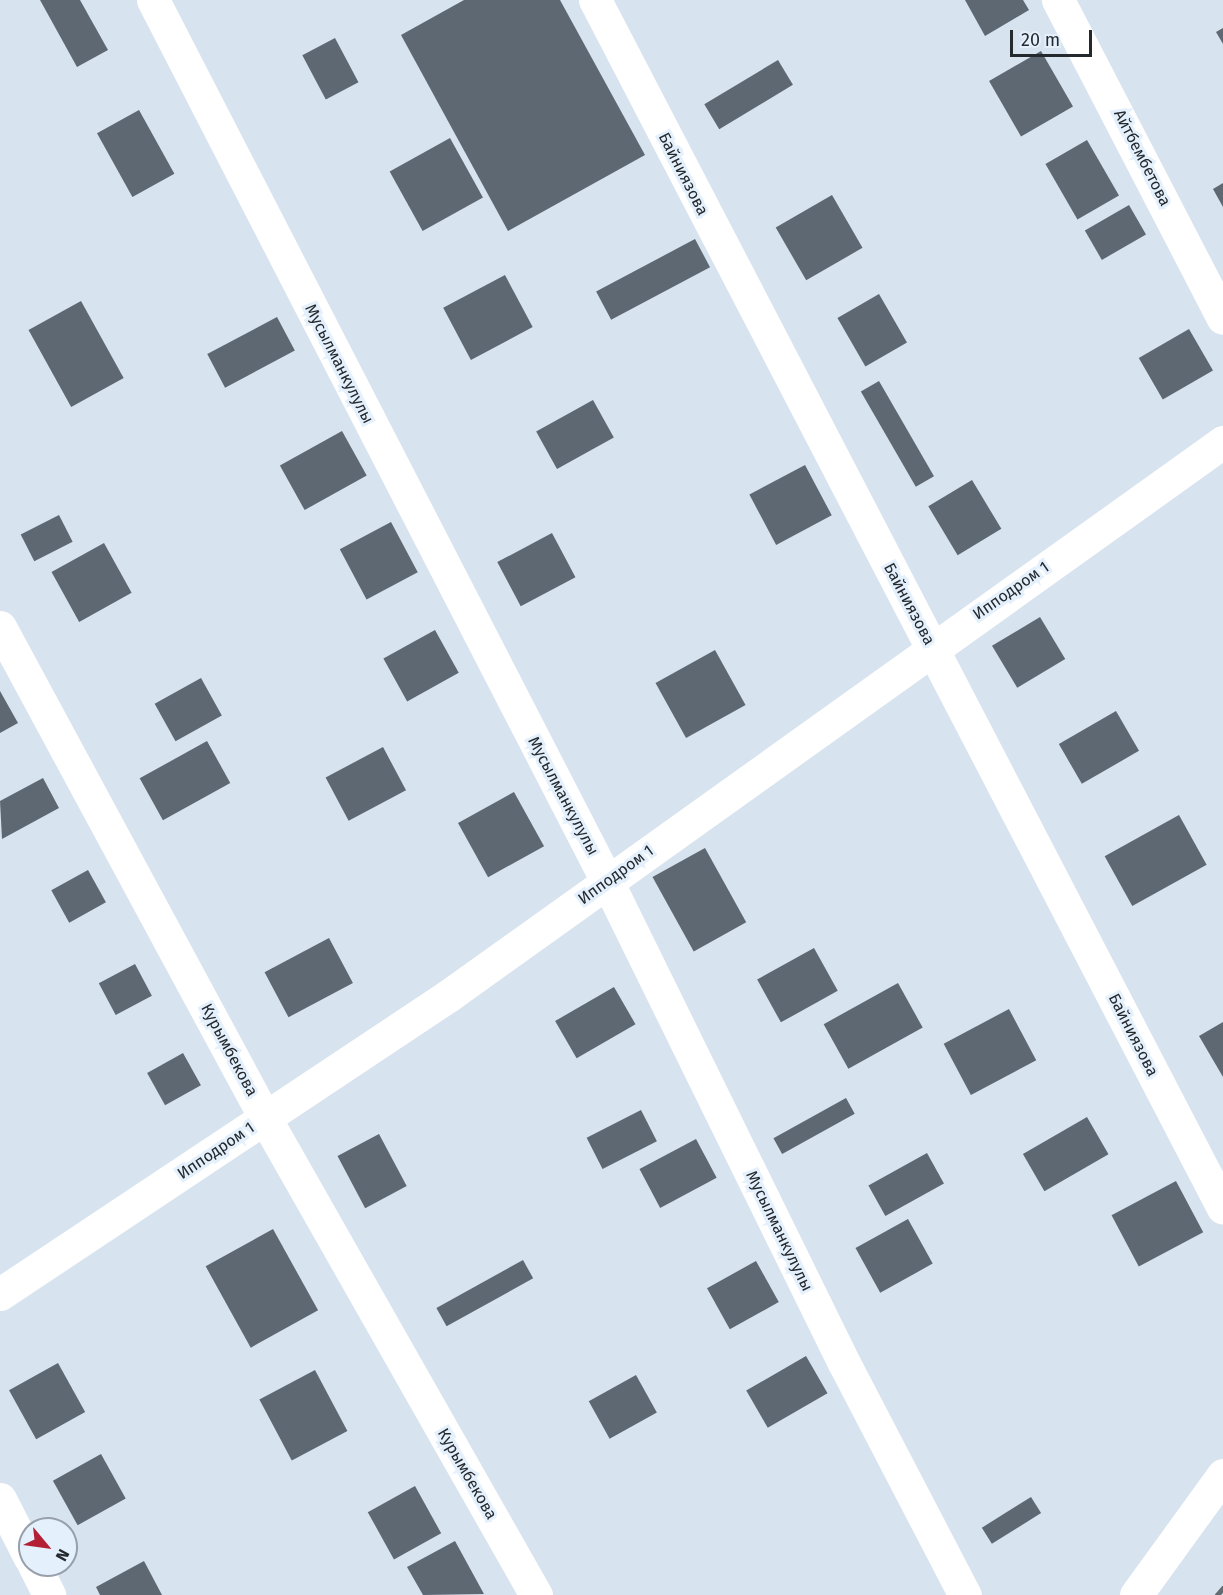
<!DOCTYPE html>
<html>
<head>
<meta charset="utf-8">
<style>
  body { margin:0 }
  #map { position:relative; width:1223px; height:1595px; overflow:hidden; background:#d7e3ef; font-family:"Fira Sans",sans-serif }
  div>[style] { position:absolute }
  .building>* { inset:0; background:#5d6873; transform-origin:0 0 }
  .minor>* { height:33px; margin:-16.5px; padding:0 16.5px; transform-origin:16.5px; border-radius:16.5px; background:#fff }
  .rail>* { height:4.5px; margin:-2.25px; padding:0 2.25px; transform-origin:2.25px; border-radius:2.25px; background:#636b72 }
  span { translate:-50% -50%; white-space:nowrap; text-align:center; line-height:1.15; -webkit-text-stroke:6px #e4f0fc; paint-order:stroke }
  .street-label { font-size:16px; color:#24292e }
  .north { position:absolute; left:18px; top:1517px; width:60px; height:60px; box-sizing:border-box; background:#e4f0fc; border:2px solid #97a0aa; border-radius:50%; rotate:119deg; font-size:16px; font-weight:700; line-height:24px; text-align:center; color:#24292e }
  .north::after { content:''; display:block; margin:auto; width:21px; height:27px; background:#b32036; clip-path:polygon(50% 0,100% 100%,50% 72%,0 100%) }
  .scale { position:absolute; left:1010px; top:30px; width:82px; height:27px; box-sizing:border-box; border:3px solid #24292e; border-top:0; padding-left:8px; font-size:18px; line-height:21px; white-space:nowrap; color:#24292e; -webkit-text-stroke:4px #e4f0fc; paint-order:stroke }
</style>
</head>
<body>
<div id="map">
  <div class="building">
    <i style="clip-path:polygon(40px 0,80px 0,108px 50px,77px 67px)"></i>
    <i style="clip-path:polygon(464px 0,560px 0,645px 155px,508px 231px,401px 35px)"></i>
    <i style="clip-path:polygon(965px 0,1023px 0,1029px 10px,985px 36px)"></i>
    <i style="clip-path:polygon(1223px 28px,1223px 44px,1216px 32px)"></i>
    <i style="left:335px;top:38px;width:50px;height:37px;rotate:62deg"></i>
    <i style="left:1041px;top:51px;width:64px;height:60px;rotate:60deg"></i>
    <i style="left:778px;top:60px;width:29px;height:86px;rotate:59deg"></i>
    <i style="left:139px;top:110px;width:73px;height:48px;rotate:61deg"></i>
    <i style="left:450px;top:138px;width:68px;height:69px;rotate:61deg"></i>
    <i style="left:1087px;top:140px;width:64px;height:48px;rotate:60deg"></i>
    <i style="clip-path:polygon(1223px 183px,1223px 207px,1213px 189px)"></i>
    <i style="left:832px;top:195px;width:61px;height:65px;rotate:60deg"></i>
    <i style="left:1129px;top:205px;width:34px;height:51px;rotate:60deg"></i>
    <i style="left:695px;top:239px;width:32px;height:112px;rotate:62deg"></i>
    <i style="left:505px;top:275px;width:59px;height:70px;rotate:62deg"></i>
    <i style="left:879px;top:294px;width:56px;height:48px;rotate:60deg"></i>
    <i style="left:81px;top:301px;width:88px;height:60px;rotate:61deg"></i>
    <i style="left:277px;top:317px;width:38px;height:79px;rotate:62deg"></i>
    <i style="left:1189px;top:329px;width:48px;height:58px;rotate:60deg"></i>
    <i style="left:879px;top:381px;width:110px;height:21px;rotate:60deg"></i>
    <i style="left:593px;top:400px;width:43px;height:65px;rotate:61deg"></i>
    <i style="left:342px;top:431px;width:51px;height:71px;rotate:61deg"></i>
    <i style="left:805px;top:465px;width:57px;height:63px;rotate:62deg"></i>
    <i style="left:972px;top:480px;width:57px;height:51px;rotate:59deg"></i>
    <i style="left:59px;top:515px;width:30px;height:43px;rotate:63deg"></i>
    <i style="left:391px;top:522px;width:57px;height:58px;rotate:62deg"></i>
    <i style="left:552px;top:533px;width:50px;height:62px;rotate:62deg"></i>
    <i style="left:104px;top:543px;width:57px;height:60px;rotate:61deg"></i>
    <i style="left:1040px;top:617px;width:49px;height:56px;rotate:59deg"></i>
    <i style="left:435px;top:630px;width:49px;height:59px;rotate:61deg"></i>
    <i style="left:715px;top:650px;width:63px;height:68px;rotate:61deg"></i>
    <i style="left:201px;top:678px;width:43px;height:53px;rotate:61deg"></i>
    <i style="clip-path:polygon(0 691px,18px 723px,0 733px)"></i>
    <i style="left:1116px;top:711px;width:46px;height:66px;rotate:60deg"></i>
    <i style="left:207px;top:741px;width:48px;height:77px;rotate:61deg"></i>
    <i style="left:383px;top:747px;width:49px;height:65px;rotate:62deg"></i>
    <i style="clip-path:polygon(43px 778px,59px 808px,2px 839px,0 801px)"></i>
    <i style="left:514px;top:792px;width:62px;height:64px;rotate:61deg"></i>
    <i style="left:1179px;top:815px;width:57px;height:85px;rotate:61deg"></i>
    <i style="left:705px;top:848px;width:85px;height:60px;rotate:61deg"></i>
    <i style="left:88px;top:870px;width:37px;height:42px;rotate:61deg"></i>
    <i style="left:329px;top:938px;width:51px;height:73px;rotate:62deg"></i>
    <i style="left:814px;top:948px;width:49px;height:65px;rotate:61deg"></i>
    <i style="left:135px;top:964px;width:36px;height:41px;rotate:62deg"></i>
    <i style="left:898px;top:983px;width:51px;height:85px;rotate:61deg"></i>
    <i style="left:614px;top:987px;width:43px;height:68px;rotate:60deg"></i>
    <i style="left:1009px;top:1009px;width:58px;height:74px;rotate:62deg"></i>
    <i style="clip-path:polygon(1223px 1022px,1223px 1077px,1199px 1036px)"></i>
    <i style="left:183px;top:1053px;width:37px;height:41px;rotate:61deg"></i>
    <i style="left:846px;top:1098px;width:18px;height:83px;rotate:61deg"></i>
    <i style="left:641px;top:1110px;width:35px;height:61px;rotate:63deg"></i>
    <i style="left:1087px;top:1117px;width:43px;height:74px;rotate:60deg"></i>
    <i style="left:379px;top:1134px;width:59px;height:47px;rotate:62deg"></i>
    <i style="left:696px;top:1139px;width:44px;height:64px;rotate:62deg"></i>
    <i style="left:927px;top:1153px;width:35px;height:67px;rotate:61deg"></i>
    <i style="left:1176px;top:1181px;width:58px;height:73px;rotate:62deg"></i>
    <i style="left:908px;top:1219px;width:51px;height:60px;rotate:61deg"></i>
    <i style="left:273px;top:1229px;width:93px;height:77px;rotate:61deg"></i>
    <i style="left:523px;top:1260px;width:21px;height:99px;rotate:61deg"></i>
    <i style="left:756px;top:1261px;width:47px;height:56px;rotate:61deg"></i>
    <i style="left:806px;top:1356px;width:43px;height:69px;rotate:60deg"></i>
    <i style="left:58px;top:1363px;width:56px;height:56px;rotate:61deg"></i>
    <i style="left:315px;top:1370px;width:69px;height:63px;rotate:62deg"></i>
    <i style="left:636px;top:1375px;width:43px;height:54px;rotate:61deg"></i>
    <i style="left:101px;top:1454px;width:51px;height:55px;rotate:61deg"></i>
    <i style="left:415px;top:1486px;width:54px;height:54px;rotate:61deg"></i>
    <i style="left:1031px;top:1497px;width:19px;height:58px;rotate:58deg"></i>
    <i style="clip-path:polygon(455px 1541px,484px 1594px,423px 1595px,407px 1567px)"></i>
    <i style="clip-path:polygon(144px 1561px,162px 1595px,100px 1595px,96px 1587px)"></i>
  </div>
  <div class="minor">
    <i style="left:153px;top:0;width:991px;rotate:62.74deg"></i>
    <i style="left:607px;top:881px;width:537px;rotate:63.82deg"></i>
    <i style="left:844px;top:1363px;width:262px;rotate:62.5deg"></i>
    <i style="left:595px;top:0;width:1361px;rotate:62.53deg"></i>
    <i style="left:1058px;top:0;width:358px;rotate:62.6deg"></i>
    <i style="left:0;top:627px;width:558px;rotate:61.64deg"></i>
    <i style="left:265px;top:1118px;width:549px;rotate:60.4deg"></i>
    <i style="left:0;top:1294px;width:538px;rotate:-33.63deg"></i>
    <i style="left:448px;top:996px;width:953px;rotate:-35.56deg"></i>
    <i style="left:0;top:1499px;width:66px;rotate:63deg"></i>
    <i style="left:34px;top:1565px;width:34px;rotate:63deg"></i>
    <i style="left:1136px;top:1595px;width:148px;rotate:-54.1deg"></i>
  </div>
  <div class="rail">
    <i style="left:1217px;top:1595px;width:9px;rotate:-49deg"></i>
  </div>
  <div class="street-label">
    <span style="left:1142px;top:158px;rotate:63deg">Айтбембетова</span>
    <span style="left:683px;top:174px;rotate:63deg">Байниязова</span>
    <span style="left:339px;top:364px;rotate:63deg">Мусылманкулулы</span>
    <span style="left:1011px;top:591px;rotate:-35deg">Ипподром 1</span>
    <span style="left:909px;top:604px;rotate:62deg">Байниязова</span>
    <span style="left:563px;top:796px;rotate:62deg">Мусылманкулулы</span>
    <span style="left:616px;top:875px;rotate:-36deg">Ипподром 1</span>
    <span style="left:1133px;top:1035px;rotate:63deg">Байниязова</span>
    <span style="left:229px;top:1050px;rotate:62deg">Курымбекова</span>
    <span style="left:216px;top:1151px;rotate:-34deg">Ипподром 1</span>
    <span style="left:779px;top:1231px;rotate:64deg">Мусылманкулулы</span>
    <span style="left:467px;top:1474px;rotate:60deg">Курымбекова</span>
  </div>
  <div class="north">N</div>
  <div class="scale">20 m</div>
</div>
</body>
</html>
